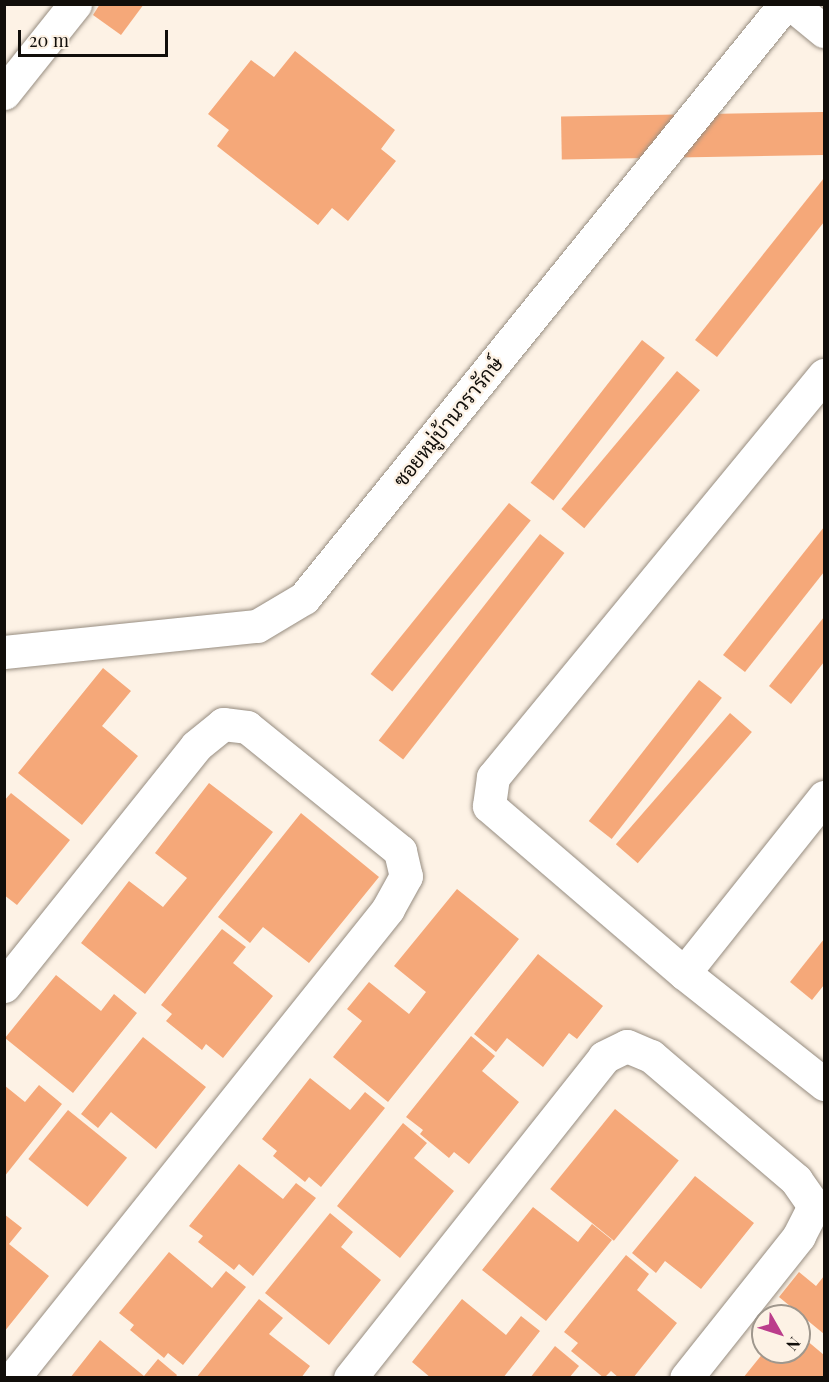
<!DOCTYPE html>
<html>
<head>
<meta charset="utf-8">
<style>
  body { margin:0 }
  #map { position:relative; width:829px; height:1382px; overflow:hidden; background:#fdf2e5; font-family:"Playfair Display",Sarabun,serif }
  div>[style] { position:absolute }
  .building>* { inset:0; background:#f5a879; transform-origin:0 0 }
  .roads { filter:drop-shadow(0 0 2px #978d81) drop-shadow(0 0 2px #978d81) }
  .minor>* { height:33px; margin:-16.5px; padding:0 16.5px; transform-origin:16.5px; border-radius:16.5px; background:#fff }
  span { translate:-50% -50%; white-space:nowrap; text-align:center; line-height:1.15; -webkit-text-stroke:4.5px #fdf2e5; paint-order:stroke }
  .street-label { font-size:20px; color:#110e0a }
  .frame { position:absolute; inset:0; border:6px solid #110e0a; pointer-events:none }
  .north { position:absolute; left:751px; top:1304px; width:60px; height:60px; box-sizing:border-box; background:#fdf2e5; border:2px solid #9f978d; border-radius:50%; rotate:129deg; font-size:16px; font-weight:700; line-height:24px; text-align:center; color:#110e0a }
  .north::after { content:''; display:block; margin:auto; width:21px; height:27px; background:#bb3d8b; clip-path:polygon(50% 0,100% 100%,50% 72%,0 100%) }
  .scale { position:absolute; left:18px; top:30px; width:150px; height:27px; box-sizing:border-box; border:3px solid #110e0a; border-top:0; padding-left:8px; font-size:18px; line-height:21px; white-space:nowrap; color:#110e0a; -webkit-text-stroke:4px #fdf2e5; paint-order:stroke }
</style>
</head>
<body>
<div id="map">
  <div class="building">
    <i style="clip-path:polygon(100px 4px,144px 4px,121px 35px,93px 15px)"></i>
    <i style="clip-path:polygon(295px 51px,395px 130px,381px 149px,396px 161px,348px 221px,332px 208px,318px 225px,217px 146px,229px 130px,208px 114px,251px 60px,274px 77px)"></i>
    <i style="left:823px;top:112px;width:43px;height:262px;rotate:89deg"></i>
    <i style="clip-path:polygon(824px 178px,824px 222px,717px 357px,695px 340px)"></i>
    <i style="left:642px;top:340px;width:29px;height:181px;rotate:38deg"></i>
    <i style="left:677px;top:371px;width:30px;height:180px;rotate:40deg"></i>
    <i style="left:509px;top:503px;width:28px;height:220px;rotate:39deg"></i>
    <i style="clip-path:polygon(824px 527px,824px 572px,745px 672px,723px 655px)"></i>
    <i style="left:540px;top:534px;width:31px;height:262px;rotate:38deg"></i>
    <i style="clip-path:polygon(824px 617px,824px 662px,791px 704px,769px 686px)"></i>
    <i style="clip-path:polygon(103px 668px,131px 691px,102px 726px,138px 756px,82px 825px,18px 773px)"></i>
    <i style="left:699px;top:680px;width:29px;height:179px;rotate:38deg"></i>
    <i style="left:730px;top:713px;width:29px;height:174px;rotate:41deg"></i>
    <i style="clip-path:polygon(209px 783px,273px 832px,145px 994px,81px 943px,129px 881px,163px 907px,187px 878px,155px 853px)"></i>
    <i style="clip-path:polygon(11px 793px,70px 840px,17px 905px,4px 895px,4px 801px)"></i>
    <i style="clip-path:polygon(301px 813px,379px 877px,309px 963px,263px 927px,250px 943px,218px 917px)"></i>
    <i style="clip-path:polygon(457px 889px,519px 939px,388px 1102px,333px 1057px,362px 1021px,347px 1009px,369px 982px,409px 1014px,426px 992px,394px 966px)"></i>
    <i style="clip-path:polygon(222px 929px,246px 947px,233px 963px,273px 996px,223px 1058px,206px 1044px,202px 1050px,166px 1021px,172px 1014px,161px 1005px)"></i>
    <i style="clip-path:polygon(824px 939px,824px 985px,812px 1000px,790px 982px)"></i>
    <i style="clip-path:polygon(538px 954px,603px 1006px,577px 1039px,569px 1033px,543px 1067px,507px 1038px,496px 1052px,474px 1034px)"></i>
    <i style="clip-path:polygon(56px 975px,101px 1011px,114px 994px,137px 1013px,73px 1093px,5px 1038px)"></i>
    <i style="clip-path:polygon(471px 1036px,495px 1056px,482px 1071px,519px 1102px,469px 1164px,454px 1152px,449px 1158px,420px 1134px,423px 1130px,406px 1117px)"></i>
    <i style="clip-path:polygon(143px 1037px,206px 1087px,156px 1149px,111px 1112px,98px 1128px,81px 1114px)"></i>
    <i style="clip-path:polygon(310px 1078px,350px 1110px,365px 1092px,385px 1108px,321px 1187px,309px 1177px,305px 1182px,273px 1156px,277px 1151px,262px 1139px)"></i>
    <i style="clip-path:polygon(4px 1085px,25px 1102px,39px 1085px,62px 1104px,4px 1177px)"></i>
    <i style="left:615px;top:1109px;width:82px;height:103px;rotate:39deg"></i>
    <i style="left:68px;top:1110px;width:76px;height:63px;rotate:39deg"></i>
    <i style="clip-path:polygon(403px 1123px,427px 1143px,414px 1158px,454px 1191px,400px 1258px,337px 1206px)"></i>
    <i style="clip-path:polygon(239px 1164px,283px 1199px,296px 1183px,316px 1198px,253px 1276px,239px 1264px,234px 1270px,198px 1242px,203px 1236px,189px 1226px)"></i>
    <i style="clip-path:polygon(695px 1176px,754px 1223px,701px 1289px,665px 1261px,656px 1273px,632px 1253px)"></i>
    <i style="clip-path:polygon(533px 1207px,578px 1242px,592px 1224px,612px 1240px,546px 1321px,482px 1270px)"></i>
    <i style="clip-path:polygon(330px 1213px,353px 1232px,341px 1247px,381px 1280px,329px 1345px,265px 1293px)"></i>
    <i style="clip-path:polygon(4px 1214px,22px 1228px,9px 1244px,49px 1276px,4px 1332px)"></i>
    <i style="clip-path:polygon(169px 1252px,212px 1288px,226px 1271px,246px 1287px,183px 1365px,168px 1353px,164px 1358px,130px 1330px,134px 1325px,119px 1313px)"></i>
    <i style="clip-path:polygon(626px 1255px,649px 1274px,637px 1290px,677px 1323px,633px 1378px,619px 1378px,611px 1371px,604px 1378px,571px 1351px,578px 1343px,564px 1332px)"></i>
    <i style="clip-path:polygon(799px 1272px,816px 1286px,824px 1276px,824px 1334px,779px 1297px)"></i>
    <i style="clip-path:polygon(259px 1299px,283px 1318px,269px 1334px,310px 1366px,301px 1378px,196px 1378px)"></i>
    <i style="clip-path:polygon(462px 1299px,506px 1335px,521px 1316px,540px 1331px,503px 1378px,431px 1378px,412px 1362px)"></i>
    <i style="clip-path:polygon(799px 1334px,824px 1355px,824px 1378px,743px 1378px,764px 1352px,799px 1352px)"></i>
    <i style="clip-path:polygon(100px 1340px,144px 1376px,158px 1359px,177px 1375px,175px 1378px,70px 1378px)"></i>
    <i style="clip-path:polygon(555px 1346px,579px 1366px,569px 1378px,530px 1378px)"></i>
  </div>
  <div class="roads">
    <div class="minor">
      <i style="left:791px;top:4px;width:43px;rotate:39.3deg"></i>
      <i style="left:4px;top:93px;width:114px;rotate:-51.4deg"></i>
      <i style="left:824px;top:375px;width:521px;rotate:129.47deg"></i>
      <i style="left:493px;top:777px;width:29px;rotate:98deg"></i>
      <i style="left:489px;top:806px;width:257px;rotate:40.6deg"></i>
      <i style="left:684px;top:973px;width:179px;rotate:38.4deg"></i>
      <i style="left:4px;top:652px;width:254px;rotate:-5.9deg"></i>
      <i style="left:257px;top:626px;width:55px;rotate:-30.8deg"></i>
      <i style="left:304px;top:598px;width:764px;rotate:-51deg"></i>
      <i style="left:684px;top:973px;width:225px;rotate:-51.5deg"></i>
      <i style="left:4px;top:986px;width:307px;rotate:-51.3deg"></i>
      <i style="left:196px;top:746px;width:35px;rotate:-39deg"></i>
      <i style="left:223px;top:724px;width:24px;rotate:7deg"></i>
      <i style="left:247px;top:727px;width:197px;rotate:39deg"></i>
      <i style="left:400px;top:851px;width:26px;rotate:77deg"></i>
      <i style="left:406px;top:876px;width:38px;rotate:119deg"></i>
      <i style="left:388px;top:909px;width:600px;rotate:128.64deg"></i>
      <i style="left:350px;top:1378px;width:409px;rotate:-51.6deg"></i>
      <i style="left:604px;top:1057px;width:25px;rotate:-26deg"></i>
      <i style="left:627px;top:1046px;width:26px;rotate:23deg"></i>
      <i style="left:651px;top:1056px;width:191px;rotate:40.5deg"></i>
      <i style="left:796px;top:1180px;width:32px;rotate:55deg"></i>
      <i style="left:814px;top:1206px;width:34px;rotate:117deg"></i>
      <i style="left:799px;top:1236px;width:181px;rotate:128.5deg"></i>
    </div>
  </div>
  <div class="street-label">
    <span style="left:447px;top:421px;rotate:-51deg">ซอยหมู่บ้านวรารักษ์</span>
  </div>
  <div class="frame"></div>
  <div class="north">N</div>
  <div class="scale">20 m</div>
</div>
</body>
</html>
